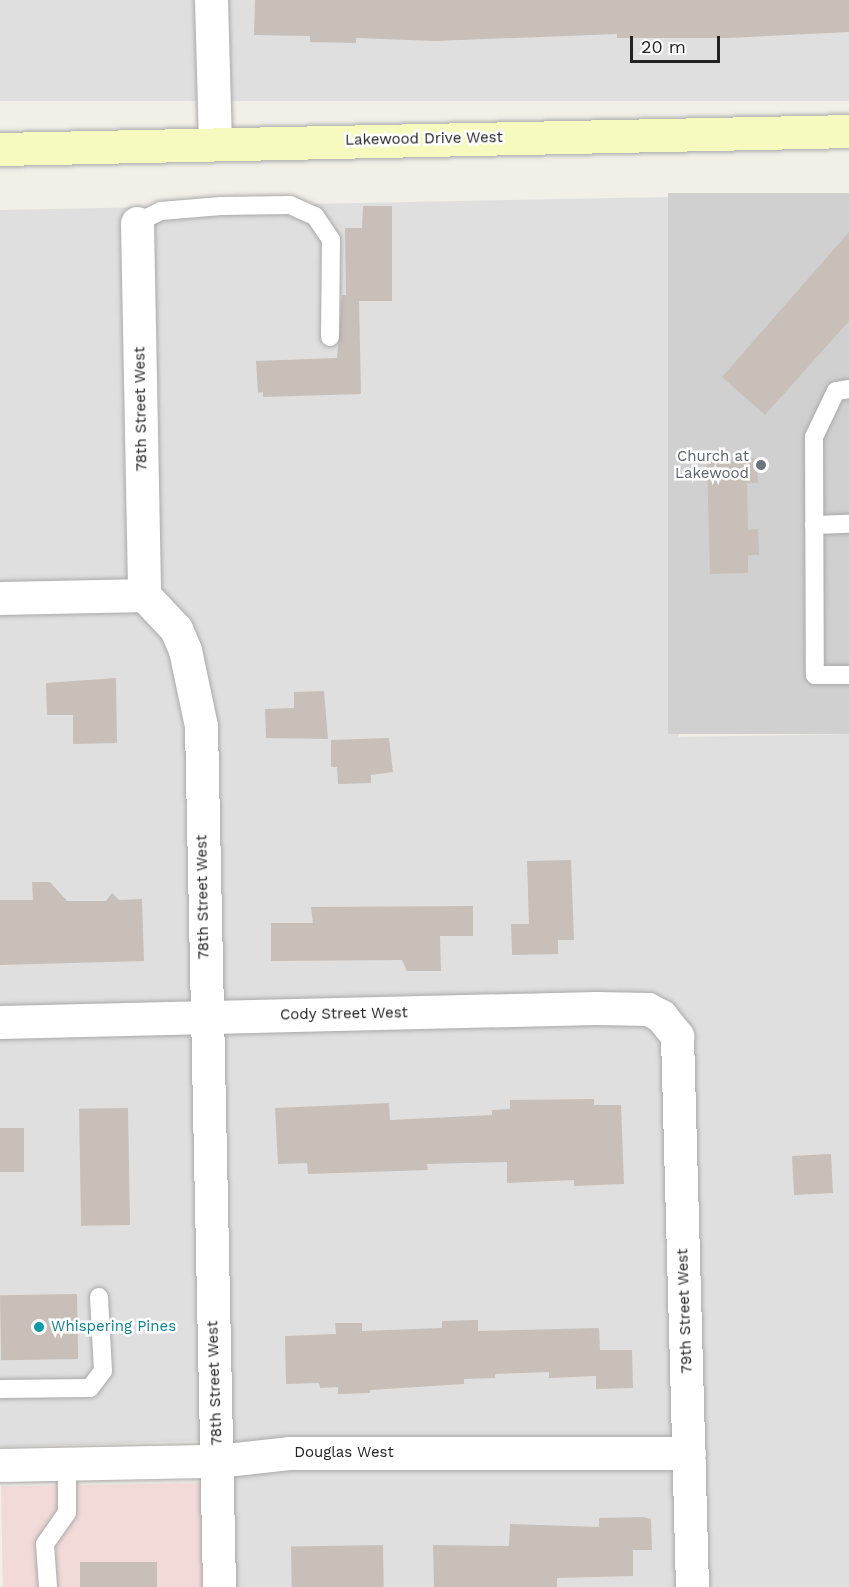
<!DOCTYPE html>
<html>
<head>
<meta charset="utf-8">
<style>
  body { margin:0 }
  #map { position:relative; width:849px; height:1587px; overflow:hidden; background:#f2efe9; font-family:"Work Sans",sans-serif }
  div>[style] { position:absolute }
  .residential>* { inset:0; background:#e0dfdf; transform-origin:0 0 }
  .commercial>* { inset:0; background:#f2dad9; transform-origin:0 0 }
  .religious>* { inset:0; background:#d0d0d0; transform-origin:0 0 }
  .building>* { inset:0; background:#c7bfb8; transform-origin:0 0 }
  .roads { filter:drop-shadow(0 0 2px #a9a9a9) drop-shadow(0 0 2px #a9a9a9) }
  .service>* { height:18px; margin:-9px; padding:0 9px; transform-origin:9px; border-radius:9px; background:#fff }
  .minor>* { height:33px; margin:-16.5px; padding:0 16.5px; transform-origin:16.5px; border-radius:16.5px; background:#fff }
  .secondary>* { height:33px; margin:-16.5px; padding:0 16.5px; transform-origin:16.5px; border-radius:16.5px; background:#f7fabf }
  .dots>* { width:16px; height:16px; translate:-50% -50%; box-sizing:border-box; border:3px solid #fff; border-radius:50% }
  span { translate:-50% -50%; white-space:nowrap; text-align:center; line-height:1.15; -webkit-text-stroke:5px #fff; paint-order:stroke }
  .street-label { font-size:15px; color:#222 }
  .worship-label { font-size:15px; color:#5b616d }
  .right { translate:-100% -50%; text-align:right }
  .culture-label { font-size:15px; color:#0d838f }
  .left { translate:0 -50%; text-align:left }
  .scale { position:absolute; left:630px; top:36px; width:90px; height:27px; box-sizing:border-box; border:3px solid #222; border-top:0; padding-left:8px; font-size:18px; line-height:21px; white-space:nowrap; color:#222; -webkit-text-stroke:4px #fff; paint-order:stroke }
</style>
</head>
<body>
<div id="map">
  <div class="residential">
    <i style="left:0;top:0;width:849px;height:101px"></i>
    <i style="clip-path:polygon(668px 197px,679px 737px,849px 734px,849px 1587px,205px 1587px,200px 1441px,0 1447px,0 210px)"></i>
  </div>
  <div class="commercial">
    <i style="left:203px;top:1483px;width:104px;height:202px;rotate:89deg"></i>
  </div>
  <div class="religious">
    <i style="left:849px;top:193px;width:541px;height:181px;rotate:90deg"></i>
  </div>
  <div class="building">
    <i style="clip-path:polygon(255px 0,849px 0,849px 32px,728px 38px,617px 38px,617px 34px,435px 41px,356px 38px,356px 43px,310px 42px,310px 36px,254px 35px)"></i>
    <i style="clip-path:polygon(363px 206px,392px 206px,392px 301px,359px 301px,361px 394px,263px 397px,263px 392px,258px 393px,256px 361px,337px 358px,342px 295px,346px 295px,345px 228px,362px 228px)"></i>
    <i style="clip-path:polygon(849px 232px,849px 321px,765px 415px,722px 377px)"></i>
    <i style="clip-path:polygon(757px 458px,758px 483px,747px 483px,748px 530px,758px 529px,759px 555px,748px 555px,748px 573px,710px 574px,707px 460px)"></i>
    <i style="clip-path:polygon(116px 678px,117px 743px,73px 744px,73px 715px,47px 715px,46px 683px)"></i>
    <i style="clip-path:polygon(324px 691px,328px 739px,266px 738px,265px 709px,294px 708px,294px 692px)"></i>
    <i style="clip-path:polygon(389px 738px,393px 772px,371px 775px,371px 783px,338px 784px,337px 767px,331px 767px,331px 740px)"></i>
    <i style="clip-path:polygon(571px 860px,574px 940px,558px 940px,558px 954px,512px 955px,511px 924px,529px 924px,527px 861px)"></i>
    <i style="clip-path:polygon(32px 882px,50px 882px,67px 901px,106px 901px,112px 893px,119px 900px,142px 899px,144px 961px,0 965px,0 900px,33px 900px)"></i>
    <i style="clip-path:polygon(473px 906px,473px 936px,440px 936px,441px 971px,407px 971px,402px 960px,271px 961px,271px 923px,313px 923px,311px 907px)"></i>
    <i style="clip-path:polygon(594px 1099px,594px 1105px,621px 1105px,624px 1184px,574px 1186px,574px 1180px,507px 1183px,507px 1162px,427px 1164px,428px 1170px,308px 1174px,307px 1163px,278px 1164px,275px 1108px,389px 1103px,390px 1120px,492px 1115px,492px 1110px,510px 1109px,510px 1100px)"></i>
    <i style="left:128px;top:1108px;width:117px;height:49px;rotate:89deg"></i>
    <i style="left:0;top:1128px;width:24px;height:44px"></i>
    <i style="left:831px;top:1154px;width:39px;height:39px;rotate:87deg"></i>
    <i style="left:77px;top:1294px;width:65px;height:77px;rotate:89deg"></i>
    <i style="clip-path:polygon(478px 1320px,478px 1331px,599px 1328px,600px 1350px,632px 1350px,633px 1388px,596px 1389px,596px 1376px,549px 1378px,549px 1372px,495px 1374px,495px 1378px,464px 1379px,464px 1384px,370px 1390px,370px 1393px,338px 1394px,338px 1387px,320px 1388px,319px 1383px,286px 1384px,285px 1336px,336px 1334px,335px 1323px,362px 1323px,362px 1331px,442px 1328px,442px 1321px)"></i>
    <i style="clip-path:polygon(643px 1517px,651px 1519px,652px 1550px,633px 1550px,633px 1576px,557px 1578px,557px 1587px,434px 1587px,433px 1545px,509px 1546px,510px 1524px,599px 1527px,599px 1518px)"></i>
    <i style="left:383px;top:1545px;width:42px;height:92px;rotate:89deg"></i>
    <i style="left:157px;top:1562px;width:25px;height:77px;rotate:90deg"></i>
  </div>
  <div class="roads">
    <div class="service">
      <i style="left:137px;top:223px;width:27px;rotate:-27deg"></i>
      <i style="left:161px;top:211px;width:60px;rotate:-4.8deg"></i>
      <i style="left:221px;top:206px;width:69px;rotate:-0.8deg"></i>
      <i style="left:290px;top:205px;width:27px;rotate:24deg"></i>
      <i style="left:315px;top:216px;width:29px;rotate:56deg"></i>
      <i style="left:331px;top:240px;width:97px;rotate:90.6deg"></i>
      <i style="left:849px;top:389px;width:13px;rotate:171deg"></i>
      <i style="left:836px;top:391px;width:51px;rotate:115.6deg"></i>
      <i style="left:814px;top:437px;width:238px;rotate:89.8deg"></i>
      <i style="left:815px;top:675px;width:34px"></i>
      <i style="left:814px;top:525px;width:35px;rotate:-2deg"></i>
      <i style="left:0;top:1389px;width:90px;rotate:-0.6deg"></i>
      <i style="left:90px;top:1388px;width:21px;rotate:-53deg"></i>
      <i style="left:103px;top:1371px;width:74px;rotate:-93.1deg"></i>
      <i style="left:48px;top:1587px;width:43px;rotate:-94deg"></i>
      <i style="left:45px;top:1544px;width:38px;rotate:-55deg"></i>
      <i style="left:67px;top:1513px;width:49px;rotate:-90deg"></i>
    </div>
    <div class="minor">
      <i style="left:211px;top:0;width:143px;rotate:88.4deg"></i>
      <i style="left:137px;top:223px;width:372px;rotate:88.9deg"></i>
      <i style="left:144px;top:595px;width:47px;rotate:46.7deg"></i>
      <i style="left:176px;top:629px;width:23px;rotate:67deg"></i>
      <i style="left:185px;top:650px;width:78px;rotate:78.1deg"></i>
      <i style="left:201px;top:726px;width:861px;rotate:88.8deg"></i>
      <i style="left:0;top:598px;width:144px;rotate:-1.2deg"></i>
      <i style="left:0;top:1022px;width:596px;rotate:-1.35deg"></i>
      <i style="left:596px;top:1008px;width:52px;rotate:1.1deg"></i>
      <i style="left:648px;top:1009px;width:15px;rotate:28deg"></i>
      <i style="left:661px;top:1016px;width:26px;rotate:51deg"></i>
      <i style="left:677px;top:1036px;width:551px;rotate:88.44deg"></i>
      <i style="left:0;top:1465px;width:217px;rotate:-1.1deg"></i>
      <i style="left:217px;top:1461px;width:72px;rotate:-6.3deg"></i>
      <i style="left:289px;top:1453px;width:400px"></i>
    </div>
    <div class="secondary">
      <i style="left:0;top:149px;width:849px;rotate:-1.21deg"></i>
    </div>
  </div>
  <div class="dots">
    <i style="left:761px;top:465px;background:#6b7280"></i>
    <i style="left:39px;top:1327px;background:#0f9aa8"></i>
  </div>
  <div class="street-label">
    <span style="left:424px;top:139px;rotate:-1deg">Lakewood Drive West</span>
    <span style="left:141px;top:409px;rotate:-91deg">78th Street West</span>
    <span style="left:203px;top:897px;rotate:-91deg">78th Street West</span>
    <span style="left:344px;top:1014px;rotate:-1deg">Cody Street West</span>
    <span style="left:685px;top:1311px;rotate:-92deg">79th Street West</span>
    <span style="left:215px;top:1383px;rotate:-92deg">78th Street West</span>
    <span style="left:344px;top:1453px">Douglas West</span>
  </div>
  <div class="worship-label">
    <span class="right" style="left:749px;top:465px">Church at<br>Lakewood</span>
  </div>
  <div class="culture-label">
    <span class="left" style="left:51px;top:1327px">Whispering Pines</span>
  </div>
  <div class="scale">20 m</div>
</div>
</body>
</html>
